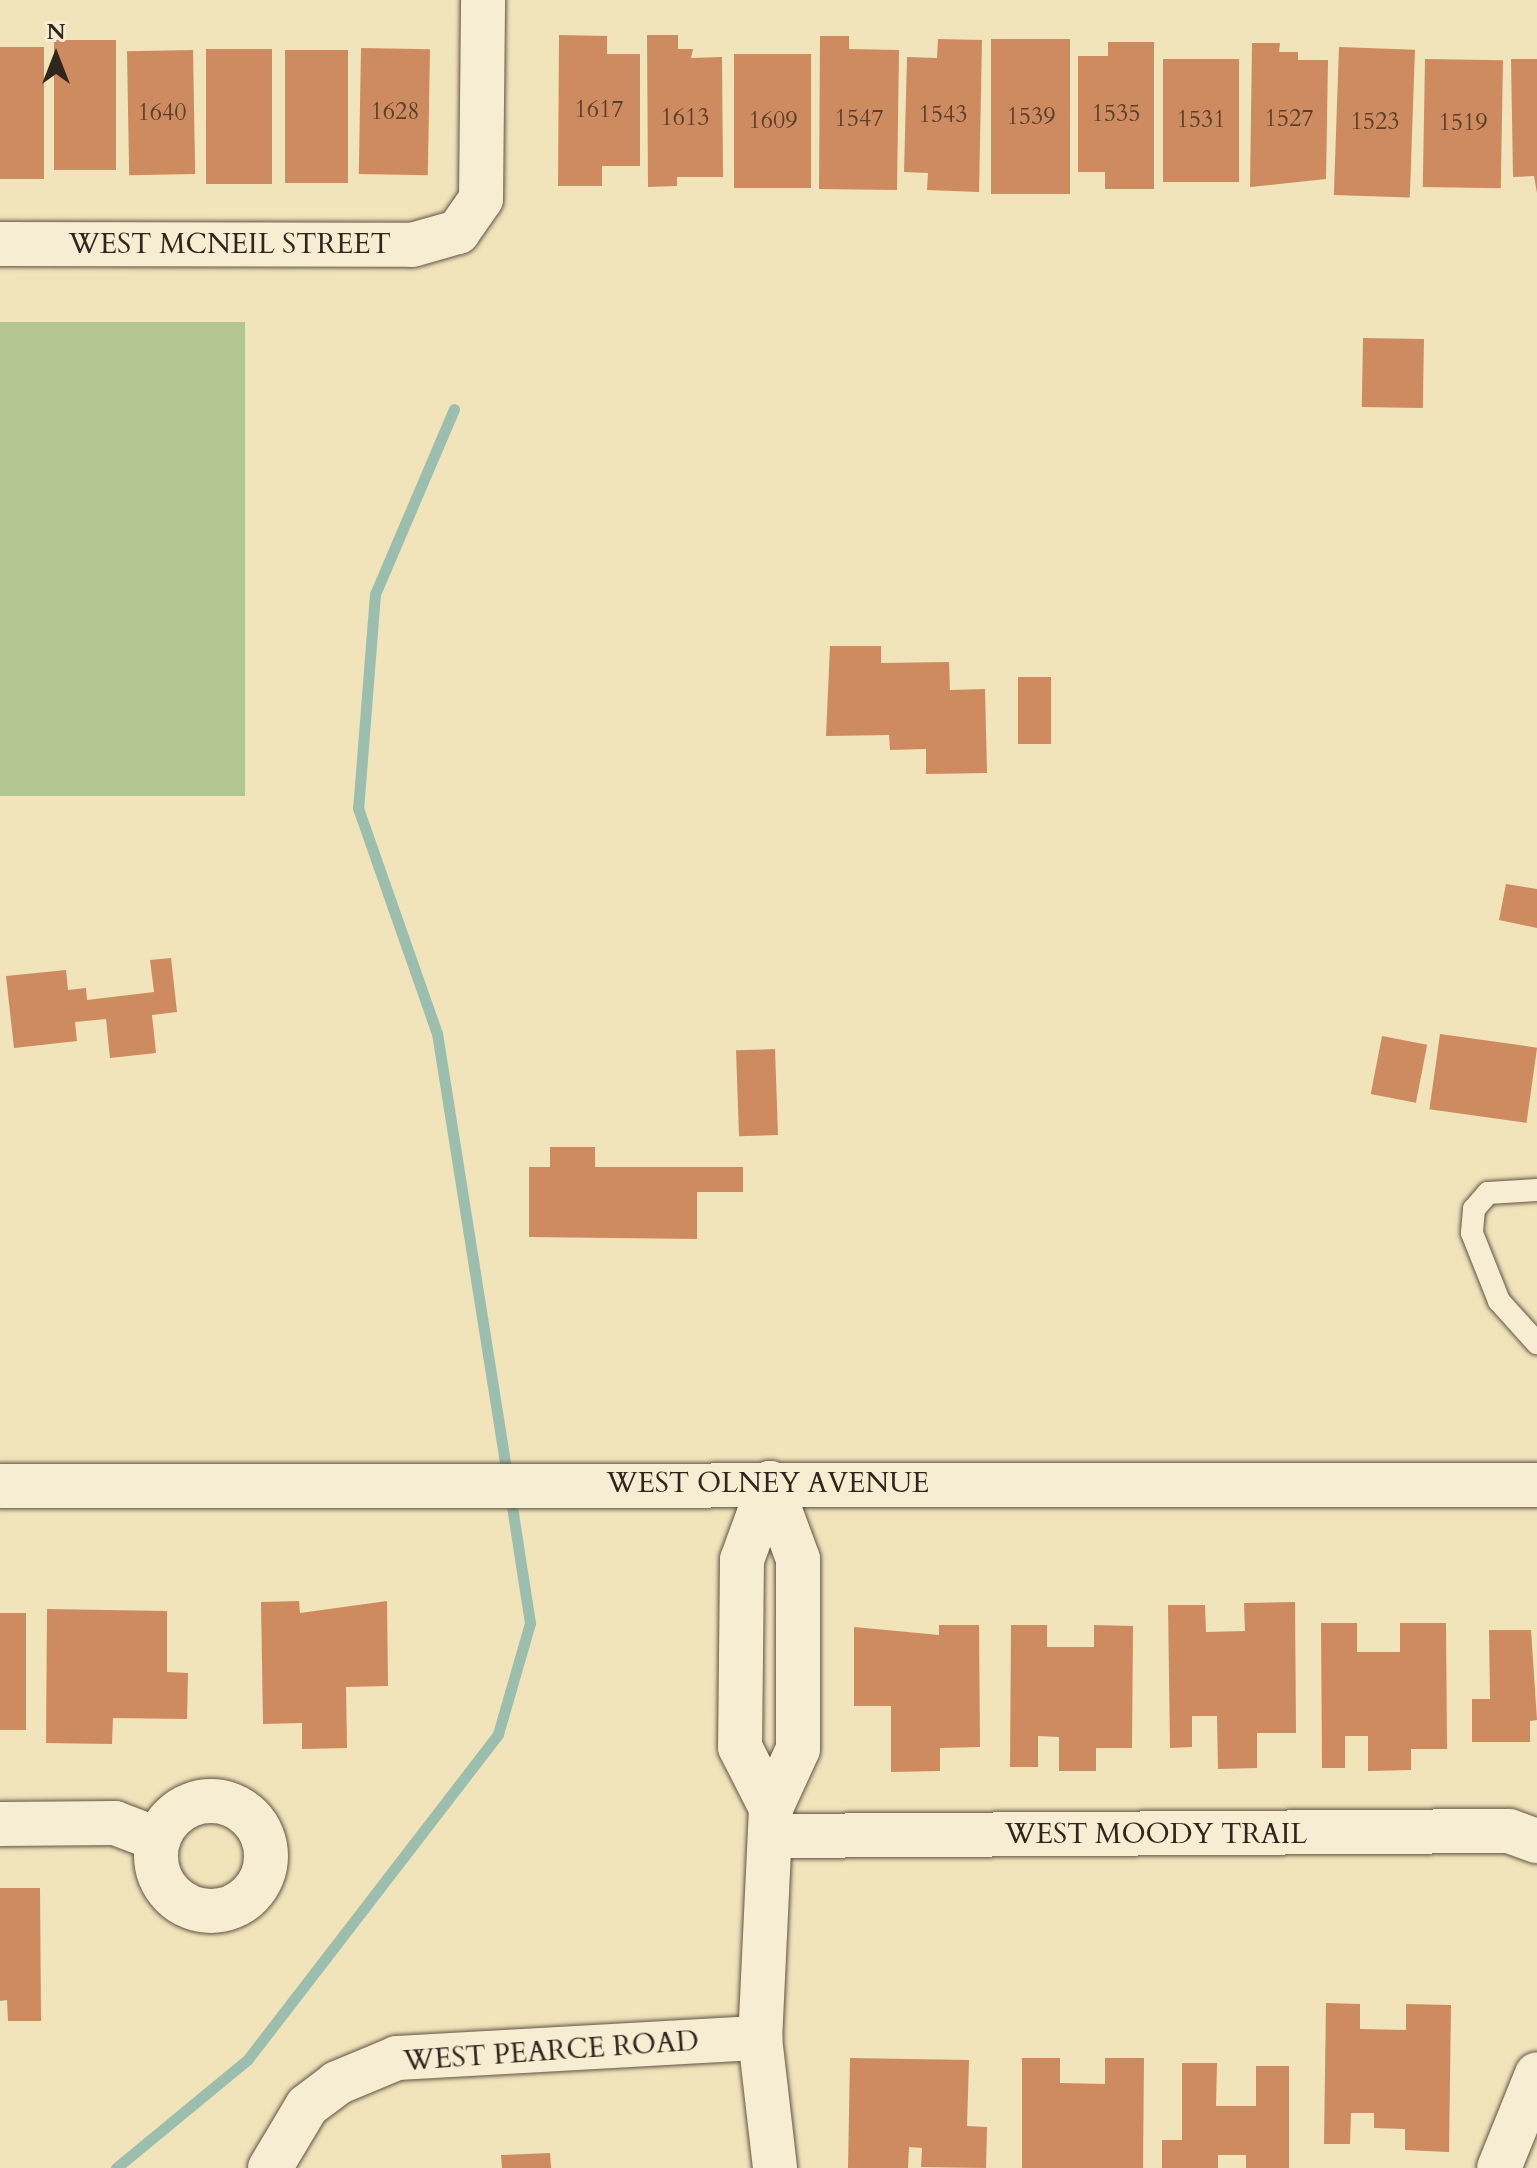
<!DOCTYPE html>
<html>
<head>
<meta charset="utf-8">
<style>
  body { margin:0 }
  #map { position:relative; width:1537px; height:2168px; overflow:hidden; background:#f1e3ba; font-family:Cardo,serif }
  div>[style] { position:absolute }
  .green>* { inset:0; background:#b4c594; transform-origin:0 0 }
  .stream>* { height:11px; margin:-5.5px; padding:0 5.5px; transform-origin:5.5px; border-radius:5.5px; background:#9bbeaf }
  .building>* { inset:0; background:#ce8b5f; transform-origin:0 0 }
  .roads { filter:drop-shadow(0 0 2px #605545) drop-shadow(0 0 2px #605545) }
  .lane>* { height:22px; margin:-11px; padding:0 11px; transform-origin:11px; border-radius:11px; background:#f6edd2 }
  .street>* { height:44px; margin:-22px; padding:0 22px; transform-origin:22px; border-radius:22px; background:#f6edd2 }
  .street>.ring { margin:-22px; padding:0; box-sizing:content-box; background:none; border:44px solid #f6edd2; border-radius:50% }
  span { translate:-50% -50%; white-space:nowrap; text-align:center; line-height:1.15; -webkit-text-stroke:7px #f6edd2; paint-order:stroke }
  .number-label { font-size:24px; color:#583f2e }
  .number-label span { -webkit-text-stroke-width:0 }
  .street-label { font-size:28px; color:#30261e }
  .north { position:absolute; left:16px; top:16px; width:80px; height:80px; -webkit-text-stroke:6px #f6edd2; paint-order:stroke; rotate:0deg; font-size:22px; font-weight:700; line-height:32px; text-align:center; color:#30261e }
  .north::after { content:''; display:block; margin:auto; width:28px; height:36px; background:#30261e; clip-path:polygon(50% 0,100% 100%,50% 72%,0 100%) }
</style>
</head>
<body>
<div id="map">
  <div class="green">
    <i style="left:245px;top:322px;width:474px;height:245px;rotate:90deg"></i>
  </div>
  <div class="stream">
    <i style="left:454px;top:409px;width:201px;rotate:113.1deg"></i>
    <i style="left:375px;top:594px;width:215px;rotate:94.5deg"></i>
    <i style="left:358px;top:808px;width:238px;rotate:70.7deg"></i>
    <i style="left:437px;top:1033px;width:449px;rotate:81deg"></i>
    <i style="left:116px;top:2168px;width:171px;rotate:-39.5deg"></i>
    <i style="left:248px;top:2059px;width:410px;rotate:-52.4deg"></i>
    <i style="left:498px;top:1734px;width:116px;rotate:-73.9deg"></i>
    <i style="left:530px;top:1623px;width:131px;rotate:-98.8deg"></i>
  </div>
  <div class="building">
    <i style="clip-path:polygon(559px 35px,607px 36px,607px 54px,640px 54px,640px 166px,602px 166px,602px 186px,558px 186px)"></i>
    <i style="clip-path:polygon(647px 35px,678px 35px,678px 49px,693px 49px,691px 58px,722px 57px,723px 177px,677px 177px,677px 186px,648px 187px)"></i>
    <i style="clip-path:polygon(820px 36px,849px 36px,849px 49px,899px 50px,897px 190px,819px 189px)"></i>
    <i style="clip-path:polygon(938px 39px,982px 40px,979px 192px,927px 190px,928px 173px,904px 172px,907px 57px,937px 58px)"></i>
    <i style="left:991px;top:39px;width:79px;height:155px"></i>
    <i style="left:54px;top:40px;width:62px;height:130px"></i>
    <i style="clip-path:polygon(1108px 42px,1154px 42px,1154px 189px,1105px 189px,1105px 172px,1078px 172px,1078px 56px,1108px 56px)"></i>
    <i style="clip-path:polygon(1252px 43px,1280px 43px,1279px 52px,1298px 52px,1298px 60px,1328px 60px,1326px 179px,1250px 187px)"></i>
    <i style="left:0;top:47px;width:44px;height:132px"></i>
    <i style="left:1339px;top:47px;width:76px;height:148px;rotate:2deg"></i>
    <i style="left:361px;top:48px;width:69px;height:126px;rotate:1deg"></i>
    <i style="left:272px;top:49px;width:135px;height:66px;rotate:90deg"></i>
    <i style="left:193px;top:50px;width:124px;height:66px;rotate:89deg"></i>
    <i style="left:285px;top:50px;width:63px;height:133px"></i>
    <i style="left:734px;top:54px;width:77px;height:134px"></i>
    <i style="left:1163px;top:59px;width:76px;height:123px"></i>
    <i style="left:1425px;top:59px;width:78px;height:128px;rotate:1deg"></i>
    <i style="clip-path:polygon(1511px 59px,1537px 59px,1537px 193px,1534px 176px,1513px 177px)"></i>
    <i style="left:1363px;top:338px;width:61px;height:69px;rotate:1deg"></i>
    <i style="clip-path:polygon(830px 646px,881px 646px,881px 663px,949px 662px,950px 690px,985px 689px,987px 773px,926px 774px,926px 749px,890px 750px,889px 735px,826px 736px)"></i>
    <i style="left:1018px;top:677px;width:33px;height:67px"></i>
    <i style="clip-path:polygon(1506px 884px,1537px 889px,1537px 928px,1499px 920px)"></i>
    <i style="clip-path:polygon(171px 958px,177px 1012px,152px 1015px,156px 1053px,110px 1058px,106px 1019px,75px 1022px,77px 1041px,14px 1048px,6px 976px,66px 970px,68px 990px,86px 988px,87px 1000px,154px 992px,150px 960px)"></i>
    <i style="left:1440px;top:1034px;width:98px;height:76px;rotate:8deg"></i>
    <i style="left:1382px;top:1036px;width:46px;height:59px;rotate:11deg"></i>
    <i style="left:775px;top:1049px;width:86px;height:39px;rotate:88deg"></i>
    <i style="clip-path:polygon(550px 1147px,595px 1147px,595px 1167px,743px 1167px,743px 1192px,697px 1192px,697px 1239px,529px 1237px,529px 1167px,550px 1167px)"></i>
    <i style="clip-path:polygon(299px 1601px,300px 1613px,387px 1601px,388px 1686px,346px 1687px,347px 1748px,302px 1749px,302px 1723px,263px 1724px,261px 1602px)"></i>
    <i style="clip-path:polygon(1295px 1602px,1296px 1733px,1257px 1733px,1257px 1768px,1218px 1769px,1217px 1716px,1192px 1716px,1192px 1747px,1170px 1748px,1168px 1605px,1205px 1605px,1206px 1632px,1245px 1631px,1244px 1603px)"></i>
    <i style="clip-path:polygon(47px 1609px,167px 1611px,167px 1672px,188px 1673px,187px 1719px,113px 1718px,112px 1744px,46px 1743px)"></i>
    <i style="left:0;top:1613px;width:26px;height:117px"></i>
    <i style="clip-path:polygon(1321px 1623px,1357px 1623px,1357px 1652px,1400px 1652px,1400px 1623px,1446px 1623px,1447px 1749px,1411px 1749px,1411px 1770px,1368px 1771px,1368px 1736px,1345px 1736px,1345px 1768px,1322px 1768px)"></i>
    <i style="clip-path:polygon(939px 1625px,979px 1625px,980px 1747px,940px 1748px,940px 1771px,891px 1772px,891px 1706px,854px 1706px,854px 1627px,939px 1635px)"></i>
    <i style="clip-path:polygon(1011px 1625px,1047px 1625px,1047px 1647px,1094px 1647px,1094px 1625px,1133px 1626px,1132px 1748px,1096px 1748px,1096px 1771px,1059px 1771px,1059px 1737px,1038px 1736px,1038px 1767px,1010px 1767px)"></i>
    <i style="clip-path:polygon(1489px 1630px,1531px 1630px,1537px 1720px,1530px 1721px,1530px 1742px,1472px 1742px,1472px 1699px,1490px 1699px)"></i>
    <i style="clip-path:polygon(0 1888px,40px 1888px,41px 2021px,8px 2021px,7px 2000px,0 2001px)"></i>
    <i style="clip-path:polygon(1326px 2003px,1360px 2004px,1360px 2029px,1406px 2030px,1406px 2004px,1451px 2005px,1449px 2152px,1405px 2150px,1405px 2129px,1374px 2128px,1374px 2113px,1351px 2113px,1350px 2144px,1324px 2144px)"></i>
    <i style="clip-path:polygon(850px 2058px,969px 2060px,967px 2126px,987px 2127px,986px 2168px,921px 2167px,922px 2148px,909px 2147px,908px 2168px,848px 2168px)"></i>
    <i style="clip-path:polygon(1022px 2058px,1060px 2058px,1060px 2083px,1105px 2084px,1105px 2058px,1144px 2058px,1143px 2168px,1022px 2168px)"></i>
    <i style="clip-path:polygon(1182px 2063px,1217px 2063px,1216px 2106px,1256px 2106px,1256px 2066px,1289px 2066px,1289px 2168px,1246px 2168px,1246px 2155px,1218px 2155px,1218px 2168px,1162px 2168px,1162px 2140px,1182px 2140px)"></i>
    <i style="clip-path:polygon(550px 2153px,551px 2168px,502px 2168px,501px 2155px)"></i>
  </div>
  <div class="roads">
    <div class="lane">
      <i style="left:1537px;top:1190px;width:49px;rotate:176.5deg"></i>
      <i style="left:1488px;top:1193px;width:21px;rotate:131deg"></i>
      <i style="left:1474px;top:1209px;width:24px;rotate:95deg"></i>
      <i style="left:1472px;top:1233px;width:73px;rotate:68.3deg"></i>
      <i style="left:1499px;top:1301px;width:57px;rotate:47.9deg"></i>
    </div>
    <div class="street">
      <i style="left:0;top:244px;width:412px;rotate:0.1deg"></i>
      <i style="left:412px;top:245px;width:48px;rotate:-15.8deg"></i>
      <i style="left:458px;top:232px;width:40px;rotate:-55.1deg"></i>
      <i style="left:481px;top:199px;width:199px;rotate:-89.4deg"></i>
      <i style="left:770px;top:1483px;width:82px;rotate:110deg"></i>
      <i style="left:742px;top:1560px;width:187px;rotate:90.6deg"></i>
      <i style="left:740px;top:1747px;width:68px;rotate:63.1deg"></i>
      <i style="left:771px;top:1808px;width:230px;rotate:92.7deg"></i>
      <i style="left:760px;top:2038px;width:131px;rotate:83.4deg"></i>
      <i style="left:770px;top:1483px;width:81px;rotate:69.8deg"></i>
      <i style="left:798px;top:1559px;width:190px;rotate:90deg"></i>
      <i style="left:798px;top:1749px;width:65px;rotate:114.6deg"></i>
      <i style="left:0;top:1486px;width:1537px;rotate:-0.04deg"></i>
      <i class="ring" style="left:156px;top:1801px;width:66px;height:66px"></i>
      <i style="left:0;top:1824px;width:115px;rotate:-0.5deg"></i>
      <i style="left:115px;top:1823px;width:45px;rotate:20.9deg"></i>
      <i style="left:773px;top:1836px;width:736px;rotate:-0.39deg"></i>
      <i style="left:1509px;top:1831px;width:30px;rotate:20deg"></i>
      <i style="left:270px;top:2168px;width:72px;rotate:-59.2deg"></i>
      <i style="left:307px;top:2106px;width:38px;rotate:-37deg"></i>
      <i style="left:337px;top:2083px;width:65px;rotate:-22.6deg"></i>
      <i style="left:397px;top:2058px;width:364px;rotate:-3.2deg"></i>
      <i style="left:1499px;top:2168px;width:101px;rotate:-68deg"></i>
    </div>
  </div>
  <div class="number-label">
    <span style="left:599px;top:110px">1617</span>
    <span style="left:395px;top:112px">1628</span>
    <span style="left:162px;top:113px">1640</span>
    <span style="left:1116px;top:114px">1535</span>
    <span style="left:943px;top:115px">1543</span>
    <span style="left:1031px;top:117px">1539</span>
    <span style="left:685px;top:118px">1613</span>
    <span style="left:859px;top:119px">1547</span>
    <span style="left:1289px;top:119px">1527</span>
    <span style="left:1201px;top:120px">1531</span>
    <span style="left:773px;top:121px">1609</span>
    <span style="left:1375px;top:122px">1523</span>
    <span style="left:1463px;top:123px">1519</span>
  </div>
  <div class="street-label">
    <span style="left:230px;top:244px">WEST MCNEIL STREET</span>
    <span style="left:768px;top:1483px">WEST OLNEY AVENUE</span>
    <span style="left:1156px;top:1834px">WEST MOODY TRAIL</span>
    <span style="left:551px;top:2051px;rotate:-4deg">WEST PEARCE ROAD</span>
  </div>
  <div class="north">N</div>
</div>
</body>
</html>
